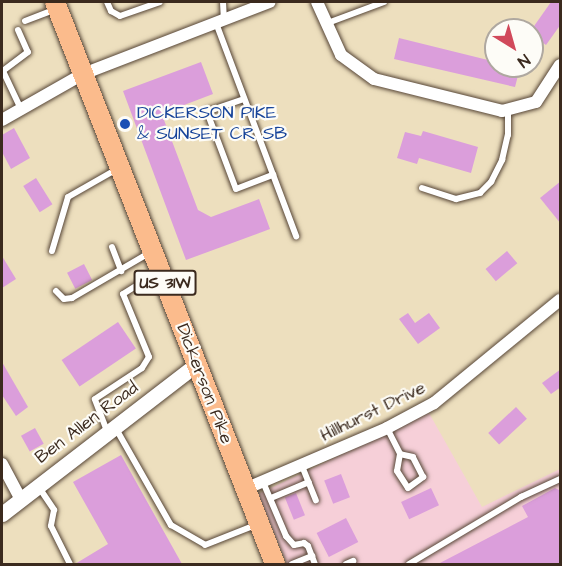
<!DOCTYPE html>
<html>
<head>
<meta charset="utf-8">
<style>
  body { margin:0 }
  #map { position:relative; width:562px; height:566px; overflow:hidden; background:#eddfbe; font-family:"Architects Daughter",sans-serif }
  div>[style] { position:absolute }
  .built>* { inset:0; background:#f6cfd8 }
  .building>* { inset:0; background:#db9edb; transform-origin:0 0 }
  .roads { filter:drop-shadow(0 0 2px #564536) drop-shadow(0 0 2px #564536) }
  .service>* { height:6px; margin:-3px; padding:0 3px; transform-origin:3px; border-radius:3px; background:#fff }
  .minor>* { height:12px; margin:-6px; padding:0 6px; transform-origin:6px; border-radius:6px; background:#fff }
  .tertiary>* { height:15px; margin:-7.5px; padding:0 7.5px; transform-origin:7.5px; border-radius:7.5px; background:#fff }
  .primary>* { height:20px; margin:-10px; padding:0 10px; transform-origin:10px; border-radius:10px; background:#fbbb8c }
  .dots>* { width:16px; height:16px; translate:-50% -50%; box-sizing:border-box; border:3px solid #fdfcf7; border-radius:50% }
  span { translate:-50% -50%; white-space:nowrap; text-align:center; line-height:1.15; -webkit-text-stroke:4.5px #fdfcf7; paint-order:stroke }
  .shield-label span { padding:2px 4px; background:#fdfcf7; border:2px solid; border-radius:4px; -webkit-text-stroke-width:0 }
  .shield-label { font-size:16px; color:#3b2a1e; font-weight:700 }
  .transit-label { font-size:18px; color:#164399 }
  .left { translate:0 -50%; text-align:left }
  .street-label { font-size:18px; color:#3b2a1e }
  .frame { position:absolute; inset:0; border:3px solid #3b2a1e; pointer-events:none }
  .north { position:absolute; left:484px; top:18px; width:60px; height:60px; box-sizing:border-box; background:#fdfcf7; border:2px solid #afa8a0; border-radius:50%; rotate:143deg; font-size:16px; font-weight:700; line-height:24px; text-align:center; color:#3b2a1e }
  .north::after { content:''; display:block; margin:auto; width:21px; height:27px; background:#d1495b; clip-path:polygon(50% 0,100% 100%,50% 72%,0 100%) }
</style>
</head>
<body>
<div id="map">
  <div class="built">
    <i style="clip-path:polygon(429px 413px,482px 507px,560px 469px,560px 564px,287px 564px,258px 494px)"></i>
  </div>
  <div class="building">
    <i style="clip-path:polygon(551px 2px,561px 2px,561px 24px,546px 45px,532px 35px,532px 29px)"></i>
    <i style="clip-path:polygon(399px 38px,496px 62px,496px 66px,520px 68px,515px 87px,394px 59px)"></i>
    <i style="clip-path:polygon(201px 62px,213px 94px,171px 110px,164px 120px,198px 210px,211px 217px,259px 199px,270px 229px,186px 260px,123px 91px)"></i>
    <i style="clip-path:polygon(14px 128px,30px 158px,11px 169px,2px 152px,2px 135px)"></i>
    <i style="clip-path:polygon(423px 131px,478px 147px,471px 173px,419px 158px,417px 164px,397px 158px,405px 132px,421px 136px)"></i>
    <i style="left:36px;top:178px;width:31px;height:15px;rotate:58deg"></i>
    <i style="clip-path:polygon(561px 181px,561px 224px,540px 198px)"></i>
    <i style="left:507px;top:251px;width:16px;height:28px;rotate:50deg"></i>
    <i style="clip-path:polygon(2px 256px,16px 279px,2px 288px)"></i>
    <i style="left:84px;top:264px;width:18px;height:19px;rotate:63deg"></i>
    <i style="clip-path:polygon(408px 313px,415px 323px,429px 313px,440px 328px,418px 344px,399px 319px)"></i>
    <i style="left:118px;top:322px;width:32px;height:68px;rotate:56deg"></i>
    <i style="clip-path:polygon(2px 362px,28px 407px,16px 416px,2px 395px)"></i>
    <i style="clip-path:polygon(561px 369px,561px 387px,551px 394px,542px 383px)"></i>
    <i style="left:516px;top:407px;width:16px;height:38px;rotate:47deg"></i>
    <i style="left:35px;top:428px;width:18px;height:16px;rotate:61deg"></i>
    <i style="clip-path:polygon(121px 455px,182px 564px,75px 564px,108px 544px,73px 482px)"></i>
    <i style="left:341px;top:474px;width:25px;height:18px;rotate:69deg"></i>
    <i style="left:431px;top:488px;width:19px;height:33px;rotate:65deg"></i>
    <i style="clip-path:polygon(555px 488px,561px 491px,561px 564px,438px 564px,528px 517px,522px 506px)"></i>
    <i style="left:296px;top:493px;width:24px;height:12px;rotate:68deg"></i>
    <i style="left:346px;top:518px;width:27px;height:33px;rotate:63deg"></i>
  </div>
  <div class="roads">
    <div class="service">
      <i style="left:107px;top:2px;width:10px;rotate:66deg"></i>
      <i style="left:111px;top:11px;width:10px;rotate:29deg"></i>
      <i style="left:120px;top:16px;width:42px;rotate:-19.3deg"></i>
      <i style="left:223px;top:2px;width:17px;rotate:87deg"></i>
      <i style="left:25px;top:21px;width:31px;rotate:-21deg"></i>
      <i style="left:216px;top:23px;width:228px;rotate:69.4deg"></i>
      <i style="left:325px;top:24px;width:63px;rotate:-20.4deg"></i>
      <i style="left:18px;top:30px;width:24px;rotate:66deg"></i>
      <i style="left:28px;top:52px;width:31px;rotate:143deg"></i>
      <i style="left:3px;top:71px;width:42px;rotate:64.7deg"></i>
      <i style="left:244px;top:99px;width:39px;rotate:161deg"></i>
      <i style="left:207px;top:112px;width:82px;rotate:69.4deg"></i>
      <i style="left:236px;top:189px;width:40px;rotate:-21deg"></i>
      <i style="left:422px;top:188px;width:36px;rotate:18deg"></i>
      <i style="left:456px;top:199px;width:25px;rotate:-14deg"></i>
      <i style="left:480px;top:193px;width:16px;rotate:-45deg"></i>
      <i style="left:491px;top:182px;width:25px;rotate:-63deg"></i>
      <i style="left:502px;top:160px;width:26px;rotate:-77deg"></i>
      <i style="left:508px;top:135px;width:25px;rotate:-90deg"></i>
      <i style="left:112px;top:247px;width:26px;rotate:69deg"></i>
      <i style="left:52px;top:251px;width:56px;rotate:-73.5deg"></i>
      <i style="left:68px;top:197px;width:56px;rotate:-29.7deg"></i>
      <i style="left:56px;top:291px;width:11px;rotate:45deg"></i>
      <i style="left:64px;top:299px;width:8px;rotate:-7deg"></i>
      <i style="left:72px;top:298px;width:89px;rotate:-30.3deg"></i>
      <i style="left:115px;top:427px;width:113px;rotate:60.3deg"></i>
      <i style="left:171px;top:525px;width:39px;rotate:30deg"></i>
      <i style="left:205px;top:545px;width:57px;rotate:-21.6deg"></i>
      <i style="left:387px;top:428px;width:29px;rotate:63deg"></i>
      <i style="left:400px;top:454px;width:17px;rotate:100deg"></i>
      <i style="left:397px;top:471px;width:20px;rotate:57deg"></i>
      <i style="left:408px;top:488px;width:19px;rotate:-36deg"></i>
      <i style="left:423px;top:477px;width:22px;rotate:-117deg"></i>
      <i style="left:413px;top:457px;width:13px;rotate:-167deg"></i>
      <i style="left:107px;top:431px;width:34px;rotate:-111deg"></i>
      <i style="left:95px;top:399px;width:56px;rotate:-33.4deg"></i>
      <i style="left:142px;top:368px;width:13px;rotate:-58deg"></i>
      <i style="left:149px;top:357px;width:68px;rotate:-112.4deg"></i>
      <i style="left:123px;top:294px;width:40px;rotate:-32deg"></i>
      <i style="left:302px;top:466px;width:37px;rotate:68deg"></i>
      <i style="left:263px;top:482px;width:59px;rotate:66.9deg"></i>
      <i style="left:286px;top:536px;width:12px;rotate:48deg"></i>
      <i style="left:294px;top:545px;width:10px;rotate:-11deg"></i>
      <i style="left:304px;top:543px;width:5px;rotate:37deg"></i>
      <i style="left:308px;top:546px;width:19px;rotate:69deg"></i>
      <i style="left:38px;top:486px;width:29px;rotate:56deg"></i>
      <i style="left:54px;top:510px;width:16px;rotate:101deg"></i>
      <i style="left:51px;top:526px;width:42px;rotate:63.4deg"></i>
      <i style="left:271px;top:498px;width:41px;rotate:-22.8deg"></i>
      <i style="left:292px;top:564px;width:22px;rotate:-22deg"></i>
      <i style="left:346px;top:564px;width:8px;rotate:-23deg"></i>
      <i style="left:409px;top:564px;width:131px;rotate:-30.9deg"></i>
      <i style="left:521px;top:497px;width:43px;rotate:-24.8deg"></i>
    </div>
    <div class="minor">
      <i style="left:317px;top:2px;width:58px;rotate:65.6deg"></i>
      <i style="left:341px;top:55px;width:41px;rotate:36deg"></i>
      <i style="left:374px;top:79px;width:132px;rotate:14deg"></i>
      <i style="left:502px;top:111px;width:35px;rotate:-15deg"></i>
      <i style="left:536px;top:102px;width:44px;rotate:-57deg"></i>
      <i style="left:2px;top:120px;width:93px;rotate:-29.6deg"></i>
      <i style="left:83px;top:74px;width:200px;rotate:-21.1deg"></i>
      <i style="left:2px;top:464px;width:38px;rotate:62deg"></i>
      <i style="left:245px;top:489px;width:155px;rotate:-23.2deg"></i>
      <i style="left:387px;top:428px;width:53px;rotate:-28deg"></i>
      <i style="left:434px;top:403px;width:163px;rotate:-39.3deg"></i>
    </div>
    <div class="tertiary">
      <i style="left:2px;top:514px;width:246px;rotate:-37.6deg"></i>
    </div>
    <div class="primary">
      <i style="left:55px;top:2px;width:604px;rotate:68.62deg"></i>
    </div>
  </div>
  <div class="dots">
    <i style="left:125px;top:124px;background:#1a4fb4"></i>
  </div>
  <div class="shield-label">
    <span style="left:165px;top:283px">US 31W</span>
  </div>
  <div class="transit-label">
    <span class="left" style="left:137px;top:124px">DICKERSON PIKE<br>&amp; SUNSET CR SB</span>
  </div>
  <div class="street-label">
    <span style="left:204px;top:384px;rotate:69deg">Dickerson Pike</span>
    <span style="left:373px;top:412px;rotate:-26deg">Hillhurst Drive</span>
    <span style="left:87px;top:423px;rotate:-37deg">Ben Allen Road</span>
  </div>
  <div class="frame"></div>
  <div class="north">N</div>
</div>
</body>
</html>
